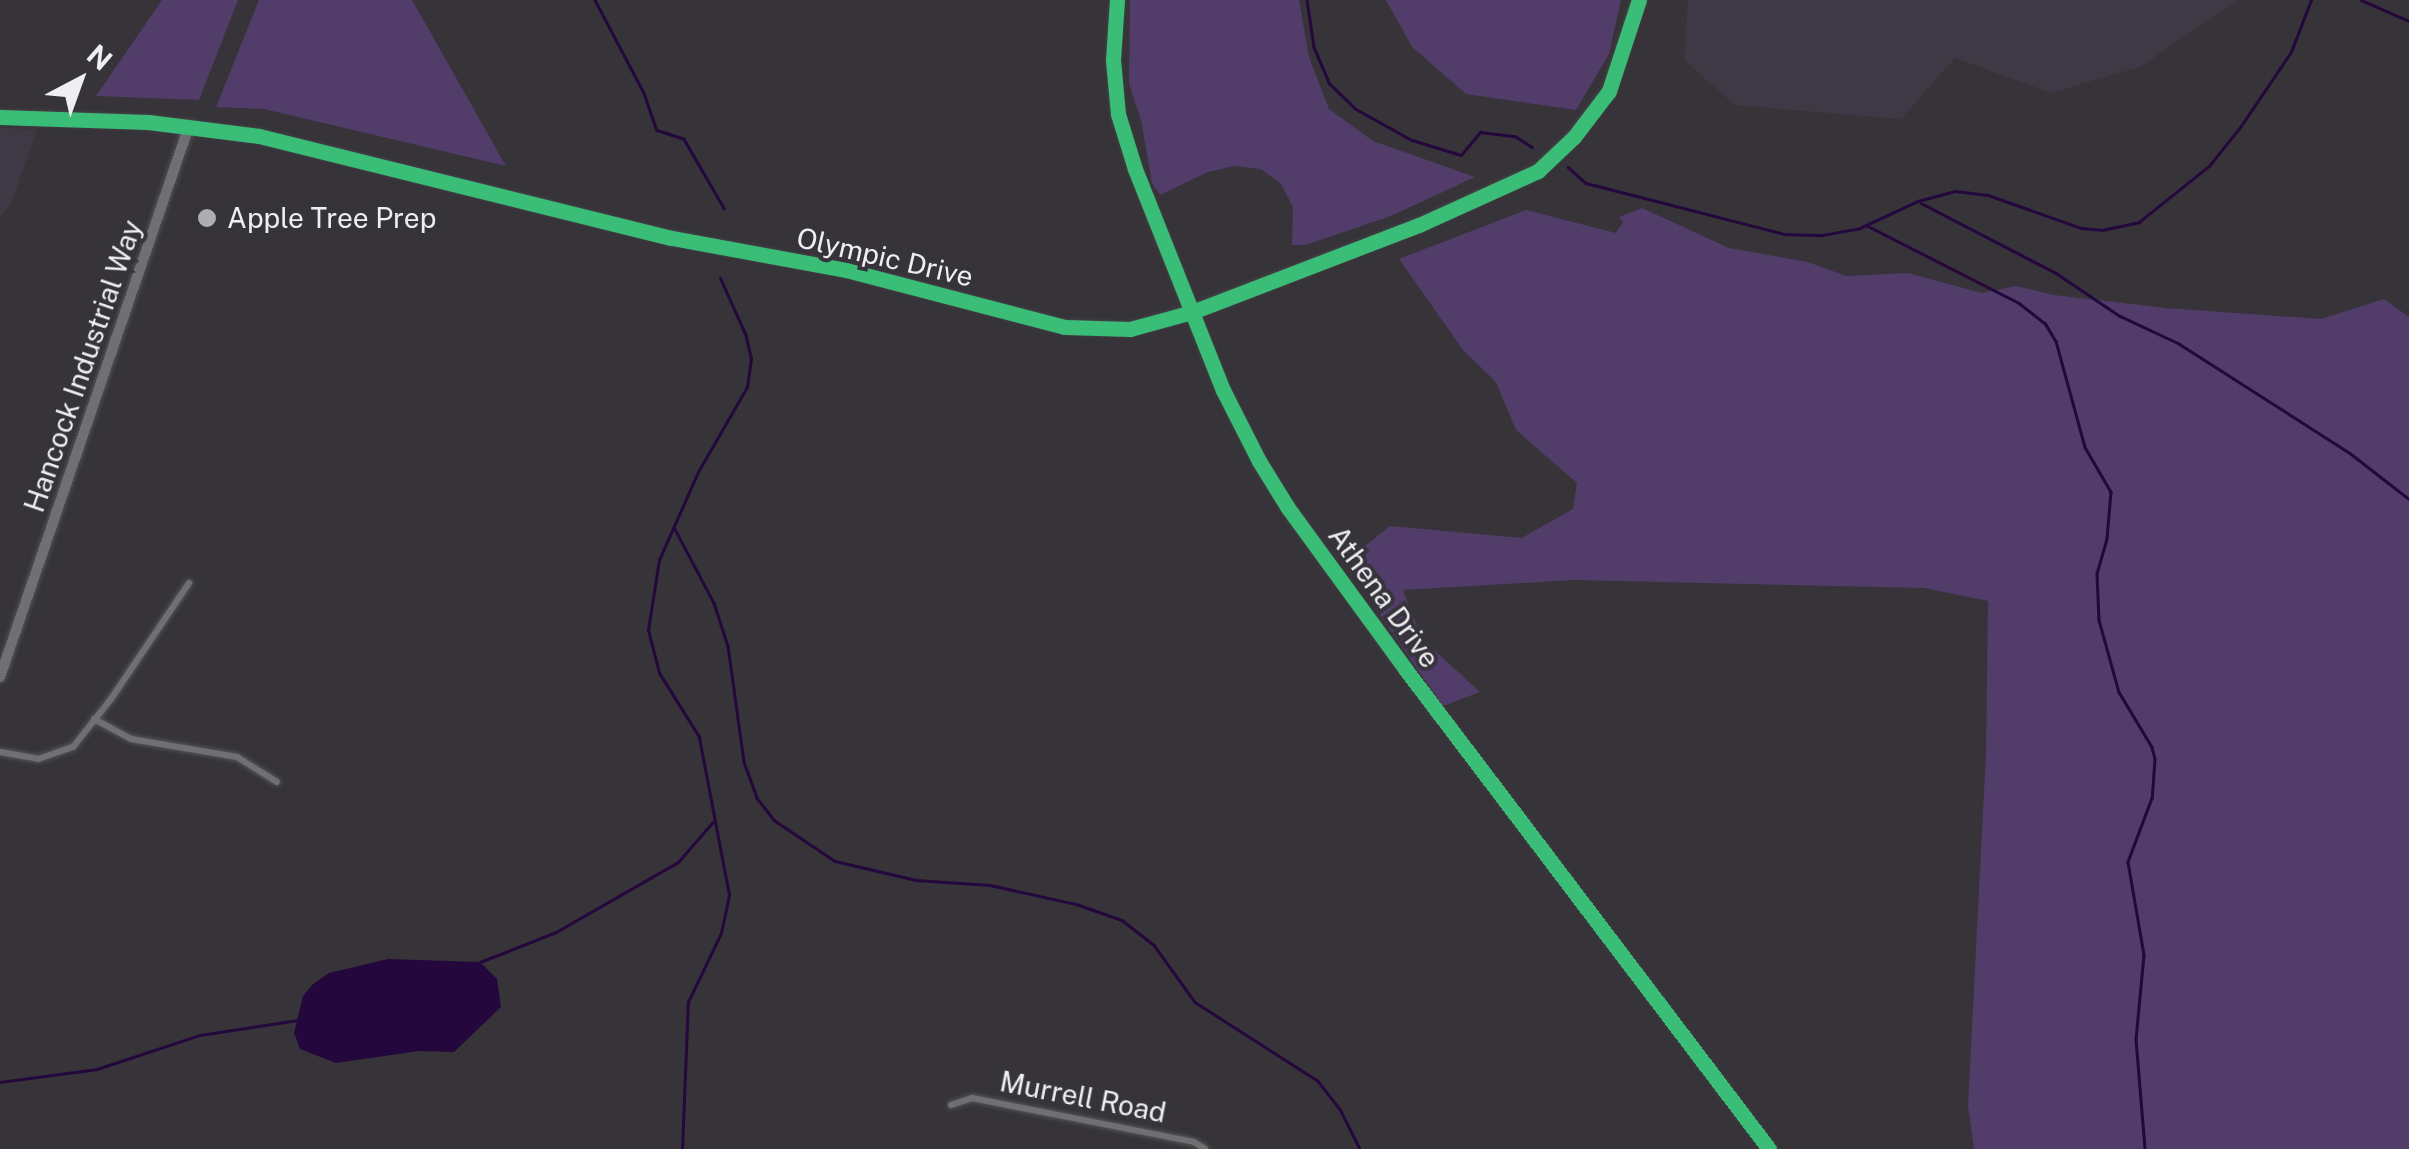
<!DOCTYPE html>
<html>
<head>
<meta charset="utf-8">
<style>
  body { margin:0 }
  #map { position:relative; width:2409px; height:1149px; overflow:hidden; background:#363439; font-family:"Public Sans",sans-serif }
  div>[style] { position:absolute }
  .built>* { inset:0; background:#3e3945 }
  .green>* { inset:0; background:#513c6a }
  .water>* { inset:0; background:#24073c }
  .stream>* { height:2.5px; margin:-1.25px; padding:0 1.25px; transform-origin:1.25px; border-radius:1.25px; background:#24073c }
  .roads { filter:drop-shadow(0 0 2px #555357) drop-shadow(0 0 2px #555357) }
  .street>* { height:6px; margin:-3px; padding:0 3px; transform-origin:3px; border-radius:3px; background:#706f71 }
  .secondary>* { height:10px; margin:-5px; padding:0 5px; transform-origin:5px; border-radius:5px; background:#706f71 }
  .cycleway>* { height:15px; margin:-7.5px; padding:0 7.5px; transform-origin:7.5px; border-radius:7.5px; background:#3abd76 }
  .dots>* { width:28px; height:28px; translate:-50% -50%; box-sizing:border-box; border:5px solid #36333a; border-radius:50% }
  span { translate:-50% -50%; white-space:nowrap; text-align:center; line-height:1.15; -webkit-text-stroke:8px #36333a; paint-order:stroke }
  .poi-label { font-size:28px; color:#efeef2 }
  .left { translate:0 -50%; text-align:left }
  .street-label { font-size:28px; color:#efeef2 }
  .north { position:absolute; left:30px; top:30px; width:100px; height:100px; -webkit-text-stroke:8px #36333a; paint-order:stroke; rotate:41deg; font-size:28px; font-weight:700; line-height:40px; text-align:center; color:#efeef2 }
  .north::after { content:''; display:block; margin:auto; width:35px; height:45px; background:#efeef2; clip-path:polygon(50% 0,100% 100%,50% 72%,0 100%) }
</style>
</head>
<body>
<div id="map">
  <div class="built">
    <i style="clip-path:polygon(1688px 0,2238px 0,2140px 67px,2050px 93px,1955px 58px,1901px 119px,1735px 105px,1684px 60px)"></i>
    <i style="clip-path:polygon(0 128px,37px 129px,11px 205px,0 216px)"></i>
  </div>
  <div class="green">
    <i style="clip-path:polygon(162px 0,238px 0,199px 100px,96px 96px)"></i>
    <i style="clip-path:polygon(259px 0,412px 0,506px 166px,264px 109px,216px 107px)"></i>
    <i style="clip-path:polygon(1130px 0,1299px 0,1309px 57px,1329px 109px,1373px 141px,1475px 177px,1391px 216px,1305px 245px,1292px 245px,1293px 207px,1281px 184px,1261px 169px,1234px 166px,1208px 172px,1160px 195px,1152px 183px,1141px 120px,1129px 84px)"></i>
    <i style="clip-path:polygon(1386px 0,1621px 0,1609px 54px,1576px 110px,1466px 94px,1412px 47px)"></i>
    <i style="clip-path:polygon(1642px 208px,1729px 248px,1808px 262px,1846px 276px,1908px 273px,1982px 293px,2016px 286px,2054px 295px,2166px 308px,2321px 319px,2384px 299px,2409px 317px,2409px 1149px,1974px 1149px,1968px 1106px,1986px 753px,1988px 601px,1924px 588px,1575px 580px,1403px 590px,1422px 639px,1480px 692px,1443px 706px,1344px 563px,1390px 526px,1522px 538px,1573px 509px,1577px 483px,1516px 430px,1496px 382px,1463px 350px,1399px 259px,1526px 210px,1616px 233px,1623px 222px,1619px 217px)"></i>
  </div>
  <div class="water">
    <i style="clip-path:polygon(388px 959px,480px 962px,497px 979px,501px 1007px,454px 1052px,419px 1051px,336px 1063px,300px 1049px,294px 1033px,303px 996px,313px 984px,329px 973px)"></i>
  </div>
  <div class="stream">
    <i style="left:595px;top:0;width:105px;rotate:62.2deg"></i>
    <i style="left:644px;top:93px;width:39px;rotate:71deg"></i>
    <i style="left:657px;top:130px;width:28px;rotate:18deg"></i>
    <i style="left:684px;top:139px;width:80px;rotate:59.9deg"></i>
    <i style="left:1307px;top:0;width:48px;rotate:81.5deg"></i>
    <i style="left:1314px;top:47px;width:39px;rotate:67deg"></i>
    <i style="left:1329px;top:83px;width:37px;rotate:44deg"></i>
    <i style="left:1356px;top:109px;width:64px;rotate:29deg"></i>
    <i style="left:1412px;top:140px;width:51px;rotate:17deg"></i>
    <i style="left:1461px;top:155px;width:30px;rotate:-50deg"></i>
    <i style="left:1480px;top:132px;width:35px;rotate:7deg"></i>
    <i style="left:1515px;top:136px;width:20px;rotate:33deg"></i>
    <i style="left:2361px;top:0;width:52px;rotate:23.6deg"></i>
    <i style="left:1568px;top:167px;width:24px;rotate:42deg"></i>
    <i style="left:1586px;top:183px;width:204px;rotate:14.4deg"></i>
    <i style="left:1784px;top:234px;width:38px;rotate:2deg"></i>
    <i style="left:1822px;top:235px;width:39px;rotate:-10deg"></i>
    <i style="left:1860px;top:228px;width:64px;rotate:-25deg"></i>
    <i style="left:1918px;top:201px;width:38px;rotate:-15deg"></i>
    <i style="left:1955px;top:191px;width:33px;rotate:7deg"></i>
    <i style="left:1988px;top:195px;width:99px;rotate:19.5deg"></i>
    <i style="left:2081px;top:228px;width:21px;rotate:5deg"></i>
    <i style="left:2102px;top:230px;width:38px;rotate:-12deg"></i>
    <i style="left:2139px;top:222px;width:90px;rotate:-38.7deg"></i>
    <i style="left:2209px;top:166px;width:51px;rotate:-51.3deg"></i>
    <i style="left:2241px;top:126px;width:89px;rotate:-56deg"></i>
    <i style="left:2291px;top:52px;width:56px;rotate:-69deg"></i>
    <i style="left:1921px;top:203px;width:152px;rotate:27.4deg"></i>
    <i style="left:2056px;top:273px;width:77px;rotate:33.9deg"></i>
    <i style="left:2120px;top:316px;width:64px;rotate:25deg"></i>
    <i style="left:2178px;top:343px;width:204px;rotate:32.6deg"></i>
    <i style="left:2350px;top:453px;width:75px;rotate:37.9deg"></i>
    <i style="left:1866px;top:225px;width:172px;rotate:27deg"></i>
    <i style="left:2019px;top:303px;width:33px;rotate:38deg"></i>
    <i style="left:2045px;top:323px;width:21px;rotate:59deg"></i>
    <i style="left:2056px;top:341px;width:110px;rotate:74.7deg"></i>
    <i style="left:2085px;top:447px;width:52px;rotate:60deg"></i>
    <i style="left:2111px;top:492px;width:47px;rotate:94.9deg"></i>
    <i style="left:2107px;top:539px;width:35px;rotate:106deg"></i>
    <i style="left:2097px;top:573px;width:47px;rotate:87.6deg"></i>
    <i style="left:2099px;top:620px;width:75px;rotate:74.5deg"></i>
    <i style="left:2119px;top:692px;width:64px;rotate:59deg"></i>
    <i style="left:2152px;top:747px;width:12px;rotate:76deg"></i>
    <i style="left:2155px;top:759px;width:39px;rotate:94deg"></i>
    <i style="left:2152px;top:798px;width:68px;rotate:110.6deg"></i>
    <i style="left:2128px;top:862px;width:94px;rotate:80.2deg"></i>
    <i style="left:2144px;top:955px;width:84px;rotate:95.4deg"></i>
    <i style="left:2136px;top:1039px;width:110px;rotate:85.3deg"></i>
    <i style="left:675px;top:529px;width:84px;rotate:62.2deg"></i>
    <i style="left:714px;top:603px;width:45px;rotate:72deg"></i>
    <i style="left:728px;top:646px;width:117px;rotate:82.1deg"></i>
    <i style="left:744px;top:762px;width:38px;rotate:70deg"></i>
    <i style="left:757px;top:798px;width:28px;rotate:52deg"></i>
    <i style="left:774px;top:820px;width:73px;rotate:33.9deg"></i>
    <i style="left:835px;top:861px;width:83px;rotate:13.2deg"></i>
    <i style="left:916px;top:880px;width:74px;rotate:3.9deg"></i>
    <i style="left:990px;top:885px;width:88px;rotate:12.5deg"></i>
    <i style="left:1076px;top:904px;width:49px;rotate:19.2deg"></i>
    <i style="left:1122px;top:920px;width:41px;rotate:38deg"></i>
    <i style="left:1154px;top:945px;width:70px;rotate:54.3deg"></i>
    <i style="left:1195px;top:1002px;width:146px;rotate:32.7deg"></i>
    <i style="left:1318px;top:1081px;width:36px;rotate:52deg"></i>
    <i style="left:1340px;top:1109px;width:45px;rotate:63.4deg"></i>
    <i style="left:480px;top:962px;width:82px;rotate:-21.5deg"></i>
    <i style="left:556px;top:932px;width:141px;rotate:-29.8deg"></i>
    <i style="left:678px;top:862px;width:52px;rotate:-48.9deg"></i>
    <i style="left:0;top:1082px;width:98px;rotate:-7.6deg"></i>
    <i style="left:97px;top:1069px;width:108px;rotate:-18.3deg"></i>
    <i style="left:200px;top:1035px;width:99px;rotate:-8.7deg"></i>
    <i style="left:682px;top:1149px;width:147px;rotate:-87.7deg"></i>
    <i style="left:688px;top:1002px;width:76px;rotate:-64.4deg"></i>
    <i style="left:721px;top:933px;width:39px;rotate:-78deg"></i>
    <i style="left:729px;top:895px;width:161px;rotate:-100.8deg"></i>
    <i style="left:699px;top:737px;width:75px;rotate:-122deg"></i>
    <i style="left:659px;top:673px;width:44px;rotate:-104.3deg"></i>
    <i style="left:648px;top:630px;width:71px;rotate:-81.1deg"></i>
    <i style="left:659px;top:560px;width:96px;rotate:-66.1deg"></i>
    <i style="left:698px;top:472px;width:98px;rotate:-60deg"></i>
    <i style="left:747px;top:387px;width:28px;rotate:-82deg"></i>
    <i style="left:751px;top:359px;width:26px;rotate:-103deg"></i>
    <i style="left:745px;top:334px;width:61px;rotate:-114.1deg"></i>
  </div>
  <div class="roads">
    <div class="street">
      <i style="left:94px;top:719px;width:42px;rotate:28.4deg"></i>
      <i style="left:131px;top:739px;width:108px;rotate:9.6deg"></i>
      <i style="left:237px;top:757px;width:47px;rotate:32deg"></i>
      <i style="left:0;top:752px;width:39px;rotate:10deg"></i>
      <i style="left:38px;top:759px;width:37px;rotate:-19deg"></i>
      <i style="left:73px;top:747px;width:61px;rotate:-51.6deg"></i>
      <i style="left:111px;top:699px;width:140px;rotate:-56.1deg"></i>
      <i style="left:951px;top:1105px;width:22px;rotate:-18deg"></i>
      <i style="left:972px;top:1098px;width:226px;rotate:11.2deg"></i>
      <i style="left:1194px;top:1142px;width:13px;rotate:32deg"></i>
    </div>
    <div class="secondary">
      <i style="left:1117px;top:0;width:60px;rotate:93.8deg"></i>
      <i style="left:1113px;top:60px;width:54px;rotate:84.7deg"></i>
      <i style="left:1118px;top:114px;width:58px;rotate:72.8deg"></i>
      <i style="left:1135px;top:169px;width:238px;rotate:68.3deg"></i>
      <i style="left:1223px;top:390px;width:80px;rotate:63.1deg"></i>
      <i style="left:1259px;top:461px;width:55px;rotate:58.3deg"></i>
      <i style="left:1288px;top:508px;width:200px;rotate:53.9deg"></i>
      <i style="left:1406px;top:670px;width:601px;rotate:52.84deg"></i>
      <i style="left:0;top:117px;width:148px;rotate:1.9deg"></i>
      <i style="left:148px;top:122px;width:112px;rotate:7.2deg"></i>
      <i style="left:259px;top:136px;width:425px;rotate:13.9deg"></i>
      <i style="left:672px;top:238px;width:177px;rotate:10.4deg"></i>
      <i style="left:846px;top:270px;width:226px;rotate:14.6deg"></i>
      <i style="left:1065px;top:327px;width:65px;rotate:1.8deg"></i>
      <i style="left:1130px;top:329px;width:64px;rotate:-15.3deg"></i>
      <i style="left:1192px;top:312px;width:243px;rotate:-21deg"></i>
      <i style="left:1419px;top:225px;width:131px;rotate:-24.4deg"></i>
      <i style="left:1538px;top:171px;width:50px;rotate:-43.4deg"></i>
      <i style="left:1574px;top:137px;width:58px;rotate:-52.7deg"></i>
      <i style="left:1609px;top:91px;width:96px;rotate:-71.8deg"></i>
      <i style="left:0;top:677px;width:583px;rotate:-71.07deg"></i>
    </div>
  </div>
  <div class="cycleway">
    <i style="left:1117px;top:0;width:60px;rotate:93.8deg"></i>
    <i style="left:1113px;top:60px;width:54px;rotate:84.7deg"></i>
    <i style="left:1118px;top:114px;width:58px;rotate:72.8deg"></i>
    <i style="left:1135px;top:169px;width:238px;rotate:68.3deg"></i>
    <i style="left:1223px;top:390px;width:80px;rotate:63.1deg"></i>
    <i style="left:1259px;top:461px;width:55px;rotate:58.3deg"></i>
    <i style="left:1288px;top:508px;width:200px;rotate:53.9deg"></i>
    <i style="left:1406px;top:670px;width:601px;rotate:52.84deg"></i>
    <i style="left:0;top:117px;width:148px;rotate:1.9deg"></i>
    <i style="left:148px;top:122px;width:112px;rotate:7.2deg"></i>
    <i style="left:259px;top:136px;width:425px;rotate:13.9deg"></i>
    <i style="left:672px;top:238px;width:177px;rotate:10.4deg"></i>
    <i style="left:846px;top:270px;width:226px;rotate:14.6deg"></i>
    <i style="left:1065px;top:327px;width:65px;rotate:1.8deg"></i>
    <i style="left:1130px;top:329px;width:64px;rotate:-15.3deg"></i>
    <i style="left:1192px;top:312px;width:243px;rotate:-21deg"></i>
    <i style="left:1419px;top:225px;width:131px;rotate:-24.4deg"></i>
    <i style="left:1538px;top:171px;width:50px;rotate:-43.4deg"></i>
    <i style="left:1574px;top:137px;width:58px;rotate:-52.7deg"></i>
    <i style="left:1609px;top:91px;width:96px;rotate:-71.8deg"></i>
  </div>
  <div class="dots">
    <i style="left:207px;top:218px;background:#aeadb1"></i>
  </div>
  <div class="poi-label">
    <span class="left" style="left:227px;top:218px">Apple Tree Prep</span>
  </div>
  <div class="street-label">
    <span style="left:885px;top:257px;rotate:13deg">Olympic Drive</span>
    <span style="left:83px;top:366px;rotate:-71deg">Hancock Industrial Way</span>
    <span style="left:1384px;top:597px;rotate:54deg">Athena Drive</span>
    <span style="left:1083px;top:1097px;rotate:11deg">Murrell Road</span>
  </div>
  <div class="north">N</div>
</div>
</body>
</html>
